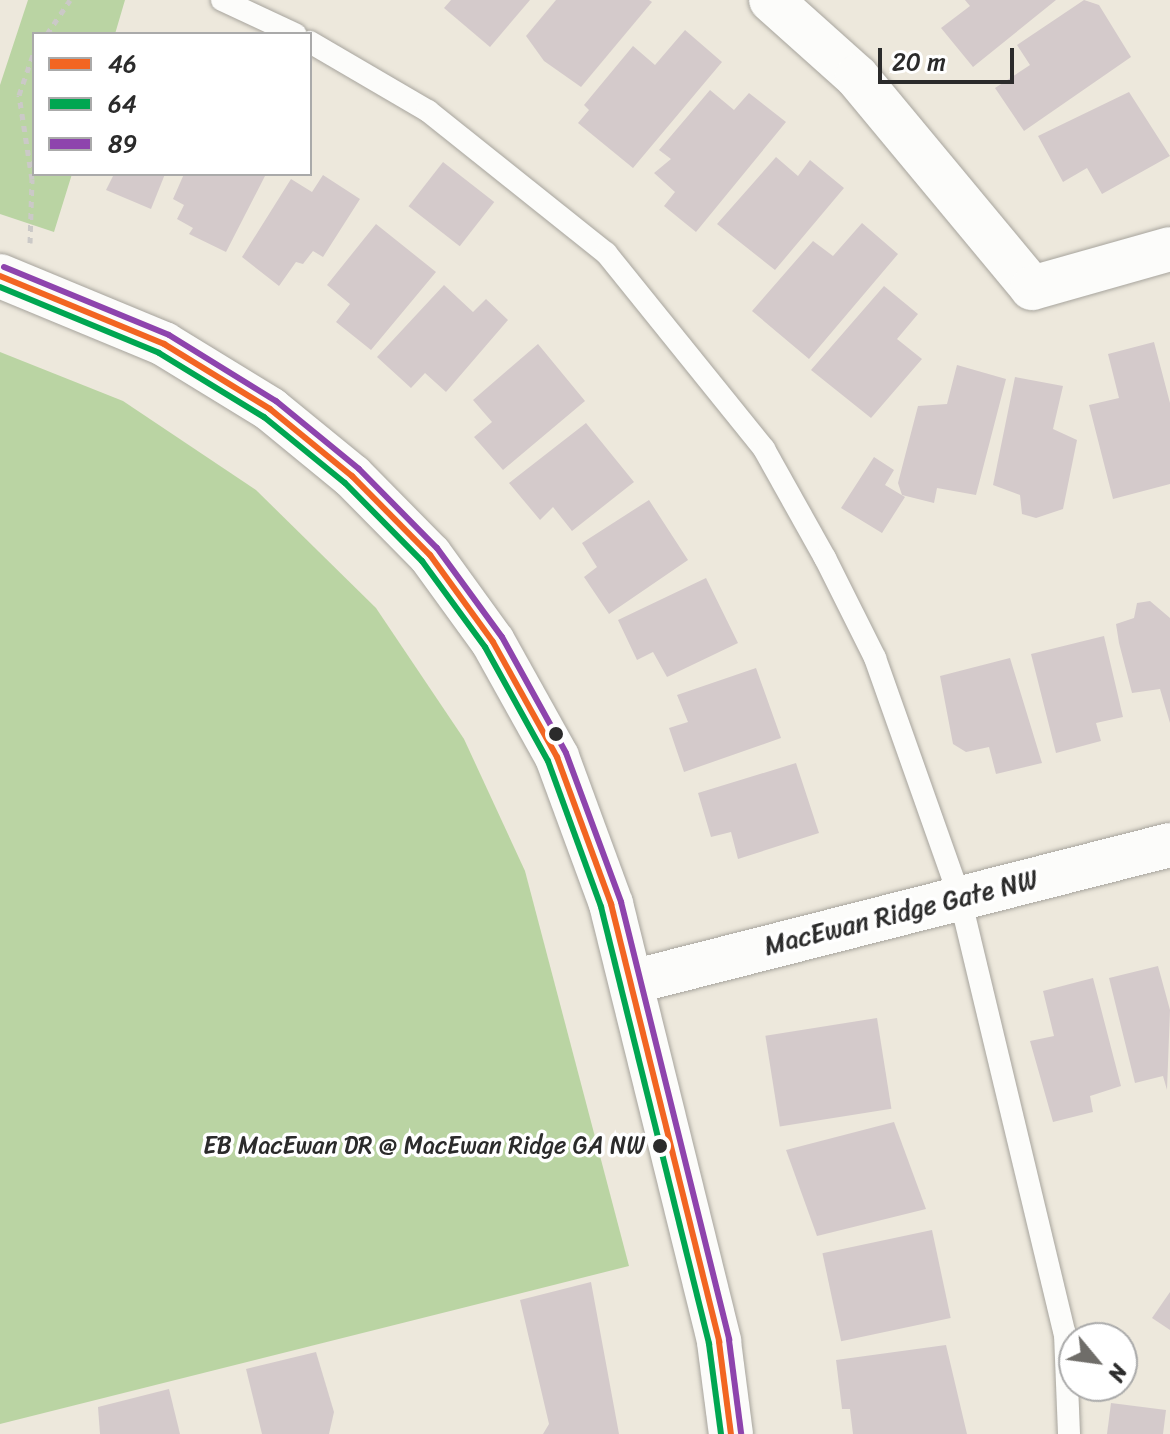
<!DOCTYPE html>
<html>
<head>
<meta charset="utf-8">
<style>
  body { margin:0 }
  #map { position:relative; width:1170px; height:1434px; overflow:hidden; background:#ede8dc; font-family:Sriracha,sans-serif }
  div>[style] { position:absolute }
  .green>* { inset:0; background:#bad4a3 }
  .building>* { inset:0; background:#d4cacb; transform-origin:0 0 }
  .path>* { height:5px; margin-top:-2.5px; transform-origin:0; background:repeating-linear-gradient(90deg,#cbc9c7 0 6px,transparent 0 12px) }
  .roads { filter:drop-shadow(0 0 2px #a7a49d) drop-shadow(0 0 2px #a7a49d) }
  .service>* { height:22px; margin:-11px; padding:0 11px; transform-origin:11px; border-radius:11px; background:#fcfcfa }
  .minor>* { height:44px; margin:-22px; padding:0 22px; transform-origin:22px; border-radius:22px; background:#fcfcfa }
  .tertiary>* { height:44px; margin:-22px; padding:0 22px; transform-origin:22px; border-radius:22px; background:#fcfcfa }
  .bus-1>* { height:6px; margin:-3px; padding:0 3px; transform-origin:3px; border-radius:3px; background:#f26522 }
  .bus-2>* { height:6px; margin:-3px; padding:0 3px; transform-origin:3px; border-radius:3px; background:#00a651 }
  .bus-3>* { height:6px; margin:-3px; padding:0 3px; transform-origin:3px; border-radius:3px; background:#8e44ad }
  .dots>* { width:22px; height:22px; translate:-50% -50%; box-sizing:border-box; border:4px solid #fff; border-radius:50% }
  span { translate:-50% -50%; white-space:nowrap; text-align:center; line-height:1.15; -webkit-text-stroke:7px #fff; paint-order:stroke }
  .bus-label { font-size:24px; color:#2b2b2b }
  .right { translate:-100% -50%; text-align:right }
  .street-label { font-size:26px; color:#2b2b2b }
  .legend { position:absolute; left:32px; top:32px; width:280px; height:144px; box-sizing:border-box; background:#fff; border:2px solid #aaa; margin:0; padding:10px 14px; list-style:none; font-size:24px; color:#2b2b2b }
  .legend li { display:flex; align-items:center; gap:16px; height:40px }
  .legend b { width:40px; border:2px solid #aaa }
  .north { position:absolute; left:1058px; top:1322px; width:80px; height:80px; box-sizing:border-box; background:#fff; border:2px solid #aaa; border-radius:50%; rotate:119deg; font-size:22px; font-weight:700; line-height:32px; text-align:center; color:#2b2b2b }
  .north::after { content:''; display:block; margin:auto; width:28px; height:36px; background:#6f6d69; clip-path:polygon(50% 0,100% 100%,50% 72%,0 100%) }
  .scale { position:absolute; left:878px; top:48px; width:136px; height:36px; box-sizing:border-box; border:4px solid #2b2b2b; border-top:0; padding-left:10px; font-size:24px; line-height:28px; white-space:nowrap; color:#2b2b2b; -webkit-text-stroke:6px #fff; paint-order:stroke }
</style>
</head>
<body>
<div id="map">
  <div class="green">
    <i style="clip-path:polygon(28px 0,125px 0,115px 34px,34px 34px,34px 174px,72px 174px,54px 232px,0 214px,0 85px)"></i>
    <i style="clip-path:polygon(0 352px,123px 401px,256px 490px,376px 608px,464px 739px,525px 871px,629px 1266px,0 1424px)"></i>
  </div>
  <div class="building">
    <i style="clip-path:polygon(451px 0,530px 0,490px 47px,444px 8px)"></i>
    <i style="clip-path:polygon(556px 0,649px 0,652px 2px,581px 87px,544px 61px,526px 36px)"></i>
    <i style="clip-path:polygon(965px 0,1056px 0,973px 67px,941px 28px,970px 6px)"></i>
    <i style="clip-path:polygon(1084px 0,1099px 5px,1131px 57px,1024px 131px,995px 88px,1030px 65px,1017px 45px)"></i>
    <i style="clip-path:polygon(685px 30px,722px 62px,633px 168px,578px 123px,589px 110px,584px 105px,633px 46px,655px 65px)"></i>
    <i style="clip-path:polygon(710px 90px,734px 110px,749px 93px,786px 122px,696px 232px,664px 206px,675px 192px,654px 173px,671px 159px,659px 150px)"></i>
    <i style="clip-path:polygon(1129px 92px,1170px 156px,1102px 194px,1087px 168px,1063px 182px,1038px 136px)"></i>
    <i style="clip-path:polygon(776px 157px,798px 176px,810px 160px,844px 188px,775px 270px,717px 224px)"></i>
    <i style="left:443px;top:162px;width:65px;height:56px;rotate:38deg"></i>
    <i style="clip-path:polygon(114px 174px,165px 174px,151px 209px,106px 190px)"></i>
    <i style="clip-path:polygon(184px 174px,266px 174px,226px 252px,189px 234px,193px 228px,177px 219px,184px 205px,173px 199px)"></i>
    <i style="clip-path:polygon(323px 175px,360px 199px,323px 257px,313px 251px,303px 264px,296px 262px,279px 286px,242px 257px,291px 179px,312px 192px)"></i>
    <i style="clip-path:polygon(862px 223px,898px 254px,809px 359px,752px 311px,813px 241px,833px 256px)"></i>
    <i style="clip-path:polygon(376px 224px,436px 272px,371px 350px,336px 322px,350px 304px,327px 285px)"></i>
    <i style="clip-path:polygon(444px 285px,473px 312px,486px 299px,508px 320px,446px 392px,425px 373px,411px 388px,377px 357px)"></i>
    <i style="clip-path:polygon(884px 286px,918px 314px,897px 339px,922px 359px,871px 418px,811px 370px)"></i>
    <i style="clip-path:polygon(1154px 342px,1170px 403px,1170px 484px,1113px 499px,1089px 405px,1119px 398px,1108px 354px)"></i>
    <i style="clip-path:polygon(538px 344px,585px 401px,503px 470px,474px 437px,492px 422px,473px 400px)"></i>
    <i style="clip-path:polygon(957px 365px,1006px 379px,976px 495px,937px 488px,934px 503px,902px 495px,898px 483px,918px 406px,947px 404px)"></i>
    <i style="clip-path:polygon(1015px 377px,1063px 386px,1053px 429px,1077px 440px,1063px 509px,1036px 518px,1022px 514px,1020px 495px,993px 485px)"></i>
    <i style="clip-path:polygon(586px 423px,634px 482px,572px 531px,553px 507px,540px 520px,509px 483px)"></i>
    <i style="clip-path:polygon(874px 457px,894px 470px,885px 485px,905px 497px,882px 533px,841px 508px)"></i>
    <i style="clip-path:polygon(649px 500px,688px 560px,609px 614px,584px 577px,597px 567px,582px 543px)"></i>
    <i style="clip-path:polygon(706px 578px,738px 643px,667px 677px,653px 652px,637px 660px,618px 620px)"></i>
    <i style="clip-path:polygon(1150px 601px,1170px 618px,1170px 723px,1160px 689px,1132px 693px,1119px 643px,1116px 624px,1134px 618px,1137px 603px)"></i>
    <i style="clip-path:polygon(1104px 636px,1123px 717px,1096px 723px,1101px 741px,1056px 753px,1031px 654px)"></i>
    <i style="clip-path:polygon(1010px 658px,1042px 763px,996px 774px,989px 747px,966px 752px,953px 744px,940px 676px)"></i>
    <i style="clip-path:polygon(756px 668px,781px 738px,684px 772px,669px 728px,688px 722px,677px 695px)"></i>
    <i style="clip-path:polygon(796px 763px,819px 833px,738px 859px,731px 832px,711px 837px,698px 793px)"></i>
    <i style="clip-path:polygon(1158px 966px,1170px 1010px,1167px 1090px,1163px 1076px,1135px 1083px,1109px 978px)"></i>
    <i style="clip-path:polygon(1093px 978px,1121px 1086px,1090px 1096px,1093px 1112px,1053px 1122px,1030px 1041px,1054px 1036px,1043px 991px)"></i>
    <i style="left:877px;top:1018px;width:92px;height:113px;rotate:81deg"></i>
    <i style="clip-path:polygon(894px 1122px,926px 1209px,817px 1236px,786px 1150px)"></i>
    <i style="left:932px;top:1230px;width:90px;height:112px;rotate:78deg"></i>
    <i style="clip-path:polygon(591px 1282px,619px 1434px,543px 1434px,549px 1424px,520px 1300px)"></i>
    <i style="clip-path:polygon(1170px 1292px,1170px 1330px,1152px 1318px)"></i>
    <i style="clip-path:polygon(946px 1345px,967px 1434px,853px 1434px,850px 1409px,842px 1409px,836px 1360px)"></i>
    <i style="clip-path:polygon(316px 1352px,334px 1412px,329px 1434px,262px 1434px,246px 1369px)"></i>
    <i style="clip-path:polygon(169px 1389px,180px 1434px,100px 1434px,98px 1407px)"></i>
    <i style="clip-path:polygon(1111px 1403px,1166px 1410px,1163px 1434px,1107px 1434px)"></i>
  </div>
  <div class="path">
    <i style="left:47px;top:34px;width:41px;rotate:-55.9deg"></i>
    <i style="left:30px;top:243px;width:64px;rotate:-88.2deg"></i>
    <i style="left:32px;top:179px;width:85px;rotate:-98.8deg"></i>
    <i style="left:19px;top:95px;width:46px;rotate:-70.8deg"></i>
  </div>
  <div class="roads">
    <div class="service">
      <i style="left:222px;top:0;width:81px;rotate:25deg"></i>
      <i style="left:310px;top:42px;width:137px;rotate:30.3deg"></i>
      <i style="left:428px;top:111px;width:228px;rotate:38.6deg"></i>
      <i style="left:606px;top:253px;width:252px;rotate:51.1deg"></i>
      <i style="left:764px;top:449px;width:125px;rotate:60.8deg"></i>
      <i style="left:825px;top:558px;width:112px;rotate:63.4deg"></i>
      <i style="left:875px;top:658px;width:255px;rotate:70.5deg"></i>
      <i style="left:960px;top:898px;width:448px;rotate:76.5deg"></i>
      <i style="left:1065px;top:1334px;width:100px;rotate:87.7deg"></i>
    </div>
    <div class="minor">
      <i style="left:771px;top:0;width:115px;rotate:41.8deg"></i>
      <i style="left:857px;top:77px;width:274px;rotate:50.3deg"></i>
      <i style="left:1032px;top:288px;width:143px;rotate:-15.8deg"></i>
      <i style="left:632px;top:982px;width:555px;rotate:-14.29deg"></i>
    </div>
    <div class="tertiary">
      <i style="left:0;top:276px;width:178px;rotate:22.5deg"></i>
      <i style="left:164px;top:344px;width:124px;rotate:31.5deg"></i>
      <i style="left:270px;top:409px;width:106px;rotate:39.3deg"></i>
      <i style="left:352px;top:476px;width:111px;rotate:45.4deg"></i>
      <i style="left:430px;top:555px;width:107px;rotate:54.1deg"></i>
      <i style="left:493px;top:642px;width:132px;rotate:60.9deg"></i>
      <i style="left:557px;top:757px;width:157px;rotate:69.8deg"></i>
      <i style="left:611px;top:904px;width:451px;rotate:76.1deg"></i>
      <i style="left:719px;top:1342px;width:93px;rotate:82.6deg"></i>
    </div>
  </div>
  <div class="bus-1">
    <i style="left:0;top:276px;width:178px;rotate:22.5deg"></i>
    <i style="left:164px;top:344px;width:124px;rotate:31.5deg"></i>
    <i style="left:270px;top:409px;width:106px;rotate:39.3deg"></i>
    <i style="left:352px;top:476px;width:111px;rotate:45.4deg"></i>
    <i style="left:430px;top:555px;width:107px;rotate:54.1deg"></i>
    <i style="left:493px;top:642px;width:132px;rotate:60.9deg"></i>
    <i style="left:557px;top:757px;width:157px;rotate:69.8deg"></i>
    <i style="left:611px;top:904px;width:451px;rotate:76.1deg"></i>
    <i style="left:719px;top:1342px;width:93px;rotate:82.6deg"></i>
  </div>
  <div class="bus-2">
    <i style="left:0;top:287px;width:172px;rotate:22.5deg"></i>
    <i style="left:159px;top:353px;width:123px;rotate:31.4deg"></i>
    <i style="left:264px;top:417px;width:104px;rotate:39.2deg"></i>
    <i style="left:345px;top:483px;width:110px;rotate:45.4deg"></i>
    <i style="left:422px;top:561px;width:107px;rotate:53.8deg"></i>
    <i style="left:485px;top:647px;width:130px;rotate:61.1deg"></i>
    <i style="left:548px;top:761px;width:155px;rotate:70deg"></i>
    <i style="left:601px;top:907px;width:450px;rotate:76.1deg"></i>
    <i style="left:709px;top:1344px;width:91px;rotate:82.4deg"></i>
  </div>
  <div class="bus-3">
    <i style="left:4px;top:267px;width:178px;rotate:22.4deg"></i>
    <i style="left:169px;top:335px;width:126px;rotate:31.7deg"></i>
    <i style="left:276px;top:401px;width:107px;rotate:39.3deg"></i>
    <i style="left:359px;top:469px;width:111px;rotate:45.4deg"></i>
    <i style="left:437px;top:548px;width:110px;rotate:53.9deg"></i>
    <i style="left:502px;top:637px;width:132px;rotate:61.1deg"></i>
    <i style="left:566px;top:753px;width:159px;rotate:69.7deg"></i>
    <i style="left:621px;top:902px;width:451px;rotate:76.1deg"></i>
    <i style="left:729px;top:1340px;width:94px;rotate:82.6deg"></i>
  </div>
  <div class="dots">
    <i style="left:556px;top:734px;background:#2b2b2b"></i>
    <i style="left:660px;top:1146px;background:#2b2b2b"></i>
  </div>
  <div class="bus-label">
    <span class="right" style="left:645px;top:1146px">EB MacEwan DR @ MacEwan Ridge GA NW</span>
  </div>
  <div class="street-label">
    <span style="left:901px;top:913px;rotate:-14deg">MacEwan Ridge Gate NW</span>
  </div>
  <ul class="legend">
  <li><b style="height:10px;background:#f26522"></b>46</li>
  <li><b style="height:10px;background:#00a651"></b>64</li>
  <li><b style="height:10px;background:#8e44ad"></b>89</li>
  </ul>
  <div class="north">N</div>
  <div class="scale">20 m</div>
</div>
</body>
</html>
